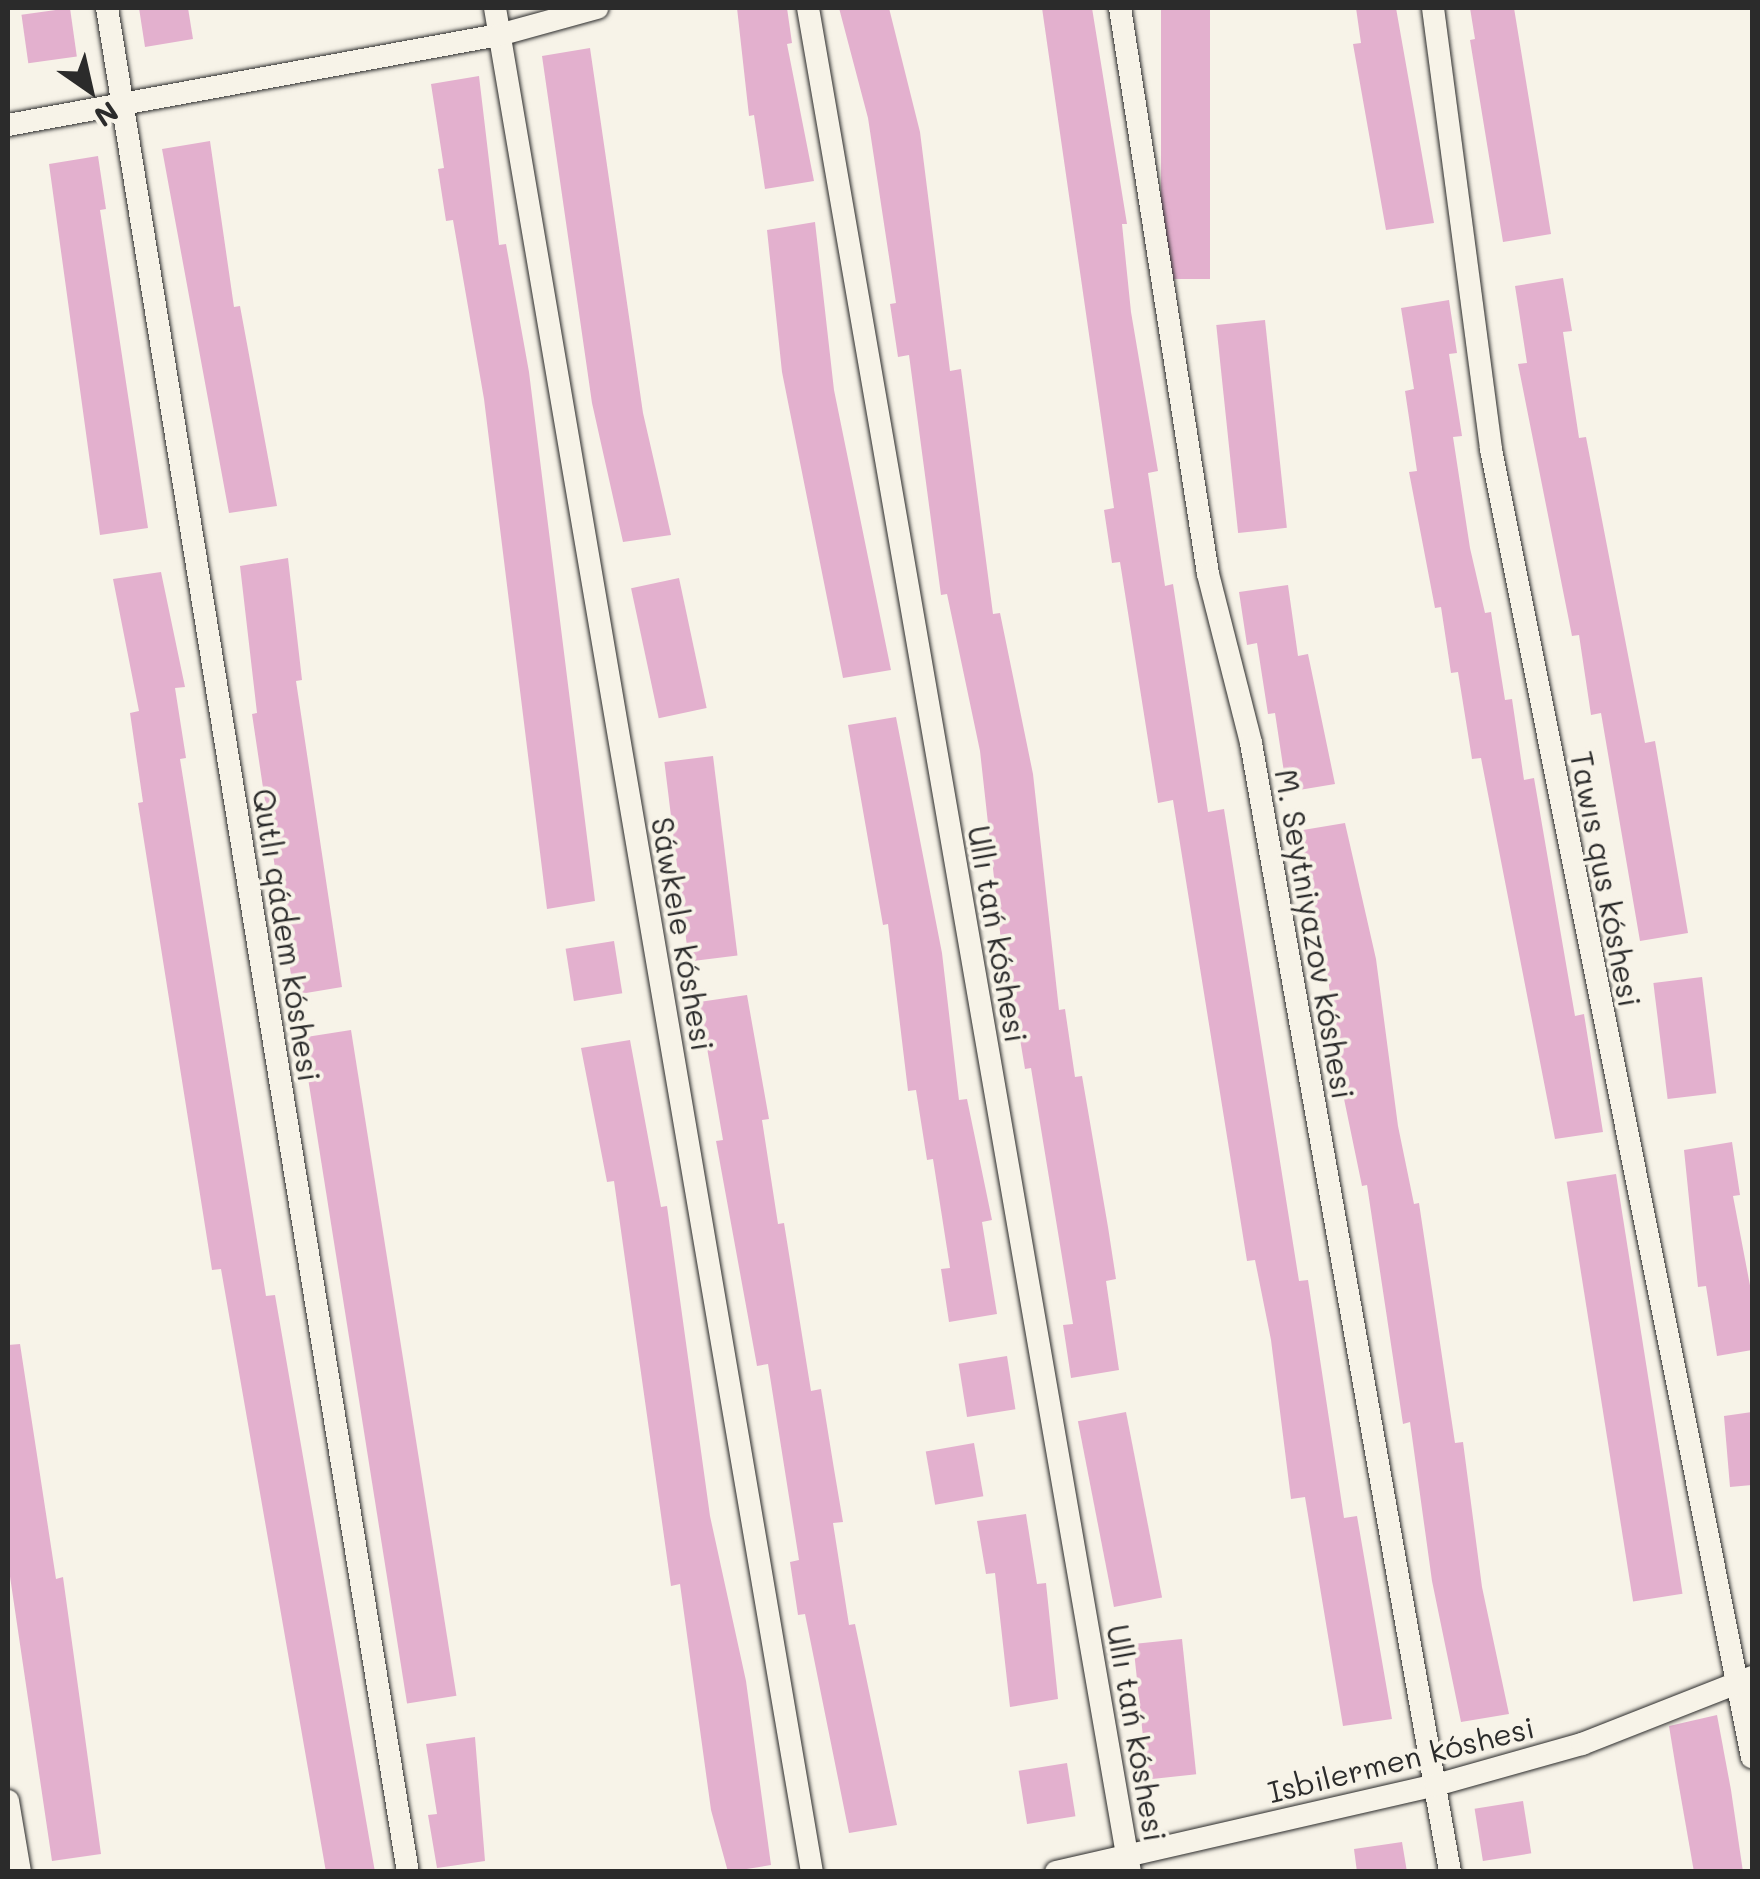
<!DOCTYPE html>
<html>
<head>
<meta charset="utf-8">
<style>
  body { margin:0 }
  #map { position:relative; width:1760px; height:1879px; overflow:hidden; background:#f7f3e8; font-family:Mali,sans-serif }
  div>[style] { position:absolute }
  .building>* { inset:0; background:#e3b0ce; transform-origin:0 0 }
  .roads { filter:drop-shadow(0 0 2px #2b2b2b) drop-shadow(0 0 2px #2b2b2b) }
  .street>* { height:22px; margin:-11px; padding:0 11px; transform-origin:11px; border-radius:11px; background:#f7f3e8 }
  span { translate:-50% -50%; white-space:nowrap; text-align:center; line-height:1.15; -webkit-text-stroke:8px #f7f3e8; paint-order:stroke }
  .street-label { font-size:30px; color:#2b2b2b }
  .frame { position:absolute; inset:0; border:10px solid #2b2b2b; pointer-events:none }
  .north { position:absolute; left:40px; top:40px; width:100px; height:100px; -webkit-text-stroke:8px #f7f3e8; paint-order:stroke; rotate:146deg; font-size:28px; font-weight:700; line-height:40px; text-align:center; color:#2b2b2b }
  .north::after { content:''; display:block; margin:auto; width:35px; height:45px; background:#2b2b2b; clip-path:polygon(50% 0,100% 100%,50% 72%,0 100%) }
</style>
</head>
<body>
<div id="map">
  <div class="building">
    <i style="left:70px;top:8px;width:49px;height:49px;rotate:82deg"></i>
    <i style="clip-path:polygon(139px 8px,188px 8px,193px 39px,145px 47px)"></i>
    <i style="clip-path:polygon(737px 8px,787px 8px,792px 43px,787px 44px,814px 181px,765px 189px,754px 115px,749px 116px)"></i>
    <i style="clip-path:polygon(839px 8px,889px 8px,920px 132px,950px 371px,961px 369px,993px 614px,1000px 613px,1033px 774px,1059px 1010px,1065px 1009px,1075px 1077px,1082px 1076px,1108px 1227px,1116px 1279px,1106px 1281px,1119px 1370px,1071px 1378px,1063px 1325px,1073px 1324px,1031px 1068px,1025px 1069px,1011px 985px,1006px 986px,980px 751px,947px 594px,941px 595px,909px 355px,898px 357px,890px 304px,896px 303px,868px 118px)"></i>
    <i style="clip-path:polygon(1042px 8px,1092px 8px,1127px 224px,1122px 224px,1131px 312px,1158px 471px,1148px 473px,1165px 586px,1173px 584px,1208px 812px,1224px 809px,1299px 1281px,1308px 1280px,1344px 1518px,1357px 1516px,1392px 1719px,1343px 1726px,1305px 1497px,1291px 1499px,1271px 1340px,1255px 1260px,1247px 1261px,1173px 800px,1158px 803px,1120px 562px,1112px 563px,1104px 510px,1114px 508px)"></i>
    <i style="left:1161px;top:8px;width:49px;height:271px"></i>
    <i style="clip-path:polygon(1356px 8px,1396px 8px,1434px 223px,1386px 230px,1353px 44px,1361px 43px)"></i>
    <i style="clip-path:polygon(1470px 8px,1514px 8px,1551px 234px,1503px 242px,1470px 40px,1475px 39px)"></i>
    <i style="clip-path:polygon(590px 48px,643px 413px,671px 535px,623px 542px,592px 403px,542px 56px)"></i>
    <i style="clip-path:polygon(479px 76px,499px 245px,506px 244px,529px 372px,595px 901px,547px 909px,484px 399px,453px 220px,446px 221px,438px 169px,444px 168px,431px 84px)"></i>
    <i style="clip-path:polygon(210px 141px,234px 307px,240px 306px,277px 506px,229px 513px,162px 149px)"></i>
    <i style="clip-path:polygon(98px 156px,106px 209px,100px 210px,148px 528px,100px 535px,49px 164px)"></i>
    <i style="clip-path:polygon(815px 222px,834px 390px,891px 670px,843px 678px,782px 372px,767px 230px)"></i>
    <i style="clip-path:polygon(1563px 278px,1572px 331px,1563px 332px,1579px 438px,1586px 437px,1645px 743px,1655px 741px,1688px 933px,1640px 941px,1601px 713px,1591px 715px,1579px 635px,1572px 636px,1518px 364px,1527px 363px,1515px 286px)"></i>
    <i style="clip-path:polygon(1449px 300px,1457px 353px,1449px 354px,1462px 436px,1453px 437px,1470px 548px,1485px 613px,1491px 612px,1505px 700px,1512px 699px,1524px 780px,1534px 778px,1575px 1016px,1584px 1014px,1603px 1132px,1555px 1139px,1481px 758px,1472px 759px,1458px 672px,1451px 673px,1441px 607px,1435px 608px,1409px 472px,1417px 471px,1405px 391px,1414px 389px,1401px 308px)"></i>
    <i style="left:1265px;top:320px;width:209px;height:49px;rotate:84deg"></i>
    <i style="clip-path:polygon(288px 558px,302px 680px,296px 681px,342px 987px,294px 995px,252px 714px,257px 713px,240px 566px)"></i>
    <i style="clip-path:polygon(161px 572px,185px 687px,175px 688px,186px 758px,180px 759px,266px 1296px,275px 1295px,375px 1872px,326px 1872px,221px 1269px,212px 1270px,138px 803px,143px 802px,130px 713px,139px 711px,113px 579px)"></i>
    <i style="left:679px;top:578px;width:133px;height:49px;rotate:78deg"></i>
    <i style="clip-path:polygon(1288px 585px,1298px 656px,1308px 654px,1335px 784px,1287px 792px,1275px 713px,1268px 714px,1257px 643px,1247px 645px,1239px 592px)"></i>
    <i style="clip-path:polygon(896px 717px,942px 953px,959px 1100px,967px 1099px,992px 1220px,982px 1222px,997px 1314px,949px 1322px,941px 1269px,950px 1268px,933px 1159px,927px 1160px,916px 1090px,908px 1091px,888px 924px,883px 925px,848px 725px)"></i>
    <i style="left:713px;top:756px;width:201px;height:49px;rotate:83deg"></i>
    <i style="clip-path:polygon(1345px 823px,1376px 959px,1398px 1126px,1414px 1204px,1419px 1203px,1455px 1443px,1463px 1442px,1482px 1587px,1509px 1714px,1461px 1722px,1432px 1581px,1410px 1422px,1403px 1424px,1367px 1185px,1362px 1186px,1343px 1094px,1324px 947px,1297px 831px)"></i>
    <i style="left:614px;top:941px;width:53px;height:49px;rotate:81deg"></i>
    <i style="left:1702px;top:977px;width:117px;height:49px;rotate:83deg"></i>
    <i style="clip-path:polygon(747px 995px,769px 1119px,762px 1120px,778px 1224px,784px 1223px,811px 1391px,821px 1389px,834px 1469px,843px 1522px,833px 1523px,849px 1625px,855px 1624px,897px 1825px,849px 1833px,805px 1614px,798px 1615px,790px 1562px,799px 1560px,768px 1364px,757px 1366px,716px 1141px,723px 1140px,699px 1002px)"></i>
    <i style="left:351px;top:1030px;width:674px;height:50px;rotate:81deg"></i>
    <i style="clip-path:polygon(630px 1040px,661px 1207px,667px 1206px,710px 1516px,746px 1681px,771px 1865px,728px 1872px,711px 1810px,680px 1584px,671px 1586px,614px 1181px,607px 1182px,581px 1048px)"></i>
    <i style="clip-path:polygon(1732px 1142px,1740px 1195px,1733px 1196px,1752px 1296px,1752px 1350px,1717px 1356px,1706px 1286px,1698px 1287px,1684px 1150px)"></i>
    <i style="left:1616px;top:1174px;width:425px;height:50px;rotate:81deg"></i>
    <i style="clip-path:polygon(20px 1344px,56px 1579px,63px 1577px,101px 1854px,52px 1861px,8px 1563px,8px 1345px)"></i>
    <i style="left:1007px;top:1356px;width:54px;height:49px;rotate:81deg"></i>
    <i style="left:1126px;top:1412px;width:189px;height:49px;rotate:79deg"></i>
    <i style="clip-path:polygon(1752px 1412px,1752px 1485px,1730px 1487px,1724px 1416px)"></i>
    <i style="left:974px;top:1443px;width:54px;height:49px;rotate:80deg"></i>
    <i style="clip-path:polygon(1026px 1514px,1037px 1584px,1046px 1583px,1058px 1699px,1010px 1707px,995px 1573px,986px 1574px,977px 1521px)"></i>
    <i style="left:1182px;top:1639px;width:136px;height:49px;rotate:84deg"></i>
    <i style="clip-path:polygon(1717px 1715px,1731px 1790px,1743px 1872px,1694px 1872px,1677px 1775px,1669px 1726px)"></i>
    <i style="clip-path:polygon(475px 1737px,485px 1861px,437px 1868px,428px 1815px,437px 1814px,426px 1744px)"></i>
    <i style="left:1067px;top:1763px;width:54px;height:49px;rotate:81deg"></i>
    <i style="left:1523px;top:1801px;width:53px;height:49px;rotate:81deg"></i>
    <i style="clip-path:polygon(1402px 1842px,1407px 1872px,1357px 1872px,1354px 1849px)"></i>
  </div>
  <div class="roads">
    <div class="street">
      <i style="left:107px;top:8px;width:1888px;rotate:80.83deg"></i>
      <i style="left:495px;top:8px;width:1891px;rotate:80.35deg"></i>
      <i style="left:808px;top:8px;width:1892px;rotate:80.2deg"></i>
      <i style="left:1120px;top:8px;width:573px;rotate:81.16deg"></i>
      <i style="left:1208px;top:574px;width:174px;rotate:75.7deg"></i>
      <i style="left:1251px;top:743px;width:1146px;rotate:80deg"></i>
      <i style="left:1433px;top:8px;width:445px;rotate:82.5deg"></i>
      <i style="left:1491px;top:449px;width:1334px;rotate:78.72deg"></i>
      <i style="left:8px;top:125px;width:499px;rotate:-10.4deg"></i>
      <i style="left:499px;top:35px;width:102px;rotate:-15.4deg"></i>
      <i style="left:8px;top:1801px;width:72px;rotate:80.4deg"></i>
      <i style="left:1056px;top:1872px;width:390px;rotate:-12.9deg"></i>
      <i style="left:1436px;top:1785px;width:152px;rotate:-15.7deg"></i>
      <i style="left:1582px;top:1744px;width:183px;rotate:-21.5deg"></i>
    </div>
  </div>
  <div class="street-label">
    <span style="left:1606px;top:879px;rotate:79deg">Tawıs qus kóshesi</span>
    <span style="left:683px;top:934px;rotate:80deg">Sáwkele kóshesi</span>
    <span style="left:998px;top:934px;rotate:80deg">Ullı tań kóshesi</span>
    <span style="left:1315px;top:934px;rotate:80deg">M. Seytniyazov kóshesi</span>
    <span style="left:287px;top:935px;rotate:81deg">Qutlı qádem kóshesi</span>
    <span style="left:1137px;top:1733px;rotate:80deg">Ullı tań kóshesi</span>
    <span style="left:1401px;top:1759px;rotate:-14deg">Isbilermen kóshesi</span>
  </div>
  <div class="frame"></div>
  <div class="north">N</div>
</div>
</body>
</html>
